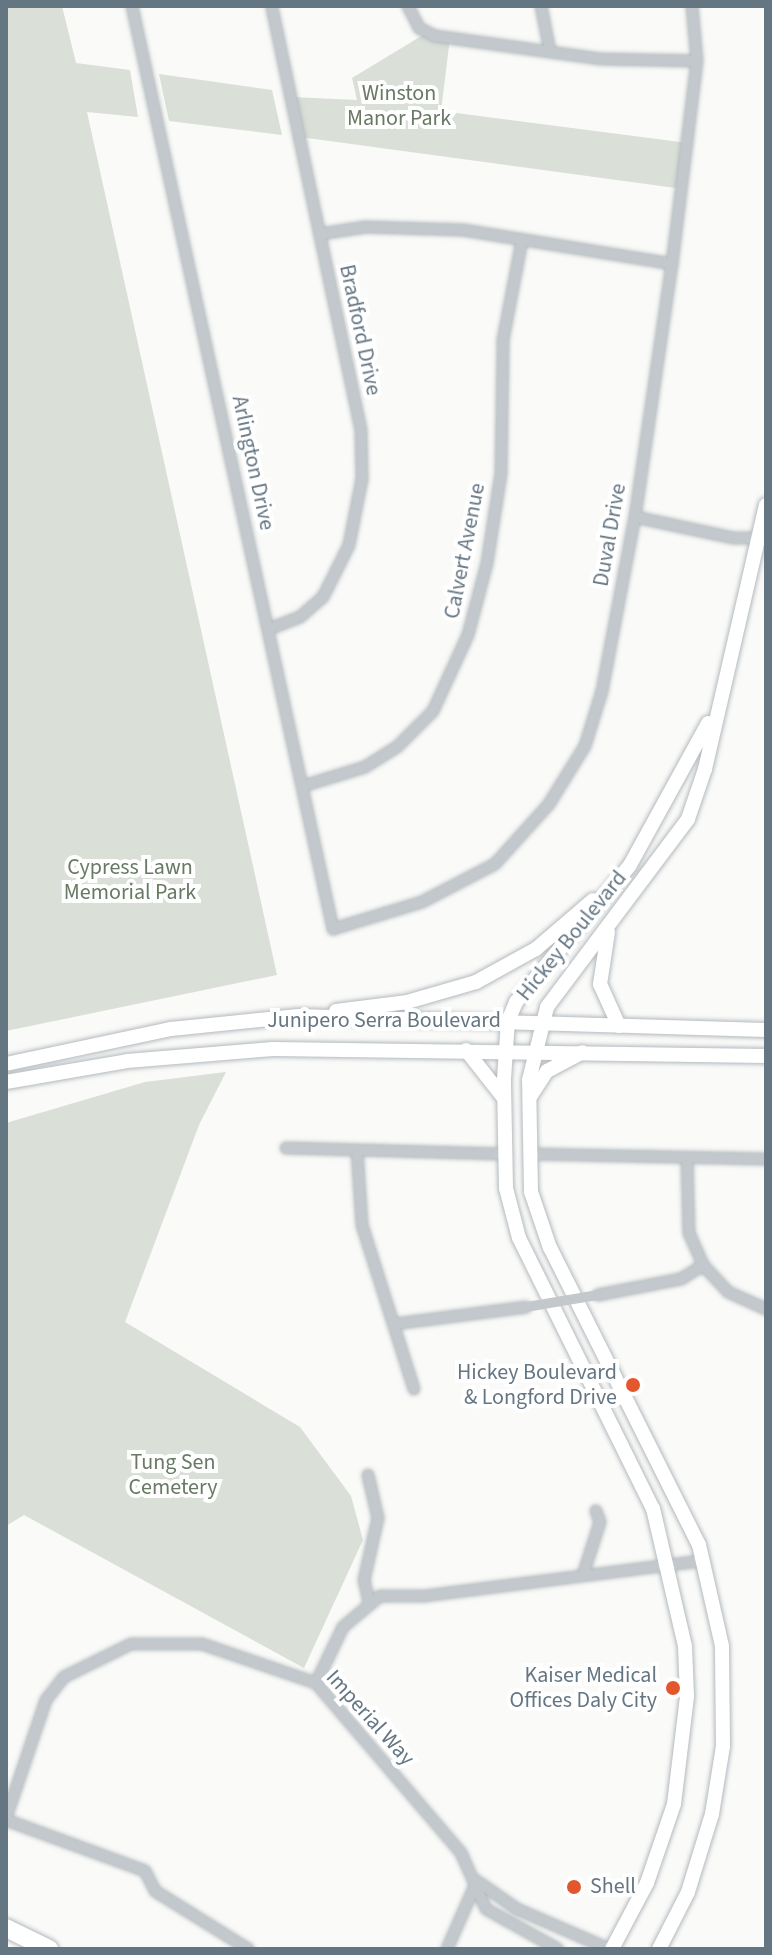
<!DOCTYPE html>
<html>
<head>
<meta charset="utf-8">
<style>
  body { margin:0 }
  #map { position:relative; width:772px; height:1955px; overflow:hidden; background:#fafaf8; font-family:"Source Sans 3",sans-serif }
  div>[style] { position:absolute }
  .green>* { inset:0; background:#dadfd7 }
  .roads { filter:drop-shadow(0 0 2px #b3babf) drop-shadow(0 0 2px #b3babf) }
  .street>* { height:10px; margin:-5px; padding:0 5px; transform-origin:5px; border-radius:5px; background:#c3c8cc }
  .secondary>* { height:14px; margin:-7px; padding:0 7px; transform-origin:7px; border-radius:7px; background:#fff }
  .highway>* { height:18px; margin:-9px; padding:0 9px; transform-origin:9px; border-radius:9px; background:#fff }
  .street-bridge>* { height:10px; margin:-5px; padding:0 5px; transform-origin:5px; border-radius:5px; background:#c3c8cc }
  .dots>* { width:22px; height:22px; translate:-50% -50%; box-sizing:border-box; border:4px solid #fff; border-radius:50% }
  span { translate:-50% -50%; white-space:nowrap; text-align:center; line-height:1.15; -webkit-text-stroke:8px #fff; paint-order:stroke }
  .park-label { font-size:22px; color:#687a64 }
  .street-label { font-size:22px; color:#657683 }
  .poi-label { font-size:22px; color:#657683 }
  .right { translate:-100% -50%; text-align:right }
  .left { translate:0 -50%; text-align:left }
  .frame { position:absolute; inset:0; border:8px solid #657683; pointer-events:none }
</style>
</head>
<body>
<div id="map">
  <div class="green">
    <i style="clip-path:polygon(6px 6px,62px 6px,76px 63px,130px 70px,138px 117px,87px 112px,277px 975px,6px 1031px)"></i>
    <i style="clip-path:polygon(428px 32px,450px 38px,441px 111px,688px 143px,683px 189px,300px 137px,292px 97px,357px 100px,352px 78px)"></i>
    <i style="clip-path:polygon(159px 74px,272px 90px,282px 135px,169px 121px)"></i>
    <i style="clip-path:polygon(226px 1072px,199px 1125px,125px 1322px,300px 1427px,351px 1496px,363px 1540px,304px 1668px,24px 1515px,6px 1526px,6px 1123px,145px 1082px)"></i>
  </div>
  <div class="roads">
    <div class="street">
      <i style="left:132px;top:6px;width:945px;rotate:77.71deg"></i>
      <i style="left:333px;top:929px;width:93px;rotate:-16.9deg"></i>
      <i style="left:422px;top:902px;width:82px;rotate:-27.5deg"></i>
      <i style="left:495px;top:864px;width:81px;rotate:-48deg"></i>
      <i style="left:549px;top:804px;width:68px;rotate:-58.2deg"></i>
      <i style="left:585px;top:746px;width:58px;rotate:-72.8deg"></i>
      <i style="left:602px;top:691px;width:177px;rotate:-79.3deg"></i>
      <i style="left:635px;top:517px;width:256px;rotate:-81.7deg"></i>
      <i style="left:672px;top:264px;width:205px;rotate:-83deg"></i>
      <i style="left:697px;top:61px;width:55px;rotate:-95.2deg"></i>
      <i style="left:408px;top:6px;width:25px;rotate:63deg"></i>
      <i style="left:419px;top:28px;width:18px;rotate:27deg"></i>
      <i style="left:435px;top:36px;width:168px;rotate:7.9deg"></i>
      <i style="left:601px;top:59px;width:96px;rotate:1.2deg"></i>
      <i style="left:541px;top:6px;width:46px;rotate:78.7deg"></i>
      <i style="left:320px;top:234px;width:46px;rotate:-8.8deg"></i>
      <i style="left:365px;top:227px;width:98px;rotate:1.8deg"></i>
      <i style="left:463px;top:230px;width:212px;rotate:9.2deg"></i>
      <i style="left:635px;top:517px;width:100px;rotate:12.1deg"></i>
      <i style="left:733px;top:538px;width:33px"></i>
      <i style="left:269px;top:629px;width:33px;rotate:-21deg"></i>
      <i style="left:300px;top:617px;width:30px;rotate:-41deg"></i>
      <i style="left:323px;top:597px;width:58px;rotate:-63.4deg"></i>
      <i style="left:349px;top:545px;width:67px;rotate:-78.9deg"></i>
      <i style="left:362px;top:479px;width:49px;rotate:-91.2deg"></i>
      <i style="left:361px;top:430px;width:433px;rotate:-101.9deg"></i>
      <i style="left:303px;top:786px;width:65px;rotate:-17deg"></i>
      <i style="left:365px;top:767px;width:38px;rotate:-32deg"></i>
      <i style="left:397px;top:747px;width:51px;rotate:-45deg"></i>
      <i style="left:433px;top:711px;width:84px;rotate:-65.3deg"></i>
      <i style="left:468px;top:635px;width:74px;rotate:-75.2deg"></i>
      <i style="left:487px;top:563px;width:90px;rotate:-81.1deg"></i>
      <i style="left:501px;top:474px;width:134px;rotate:-89.1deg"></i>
      <i style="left:503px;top:340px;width:102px;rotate:-79.2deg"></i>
      <i style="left:286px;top:1148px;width:217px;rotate:1.6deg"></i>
      <i style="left:357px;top:1150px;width:75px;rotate:86.2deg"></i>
      <i style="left:362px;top:1225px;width:172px;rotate:72.4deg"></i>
      <i style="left:529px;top:1154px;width:237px;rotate:1.2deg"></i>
      <i style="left:687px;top:1158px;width:75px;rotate:88.5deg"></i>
      <i style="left:689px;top:1233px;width:35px;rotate:66deg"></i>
      <i style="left:703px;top:1265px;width:37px;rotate:47deg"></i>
      <i style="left:728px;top:1292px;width:42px;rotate:24.1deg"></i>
      <i style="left:598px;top:1295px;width:85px;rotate:-10.9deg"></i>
      <i style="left:681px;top:1279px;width:26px;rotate:-32deg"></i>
      <i style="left:394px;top:1324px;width:133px;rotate:-7.3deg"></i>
      <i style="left:368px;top:1475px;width:44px;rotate:76.9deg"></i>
      <i style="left:378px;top:1518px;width:64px;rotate:102.7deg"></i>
      <i style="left:364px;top:1580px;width:22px;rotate:77deg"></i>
      <i style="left:583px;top:1575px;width:56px;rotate:-72.2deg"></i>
      <i style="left:600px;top:1522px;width:12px;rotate:-110deg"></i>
      <i style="left:316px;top:1683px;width:62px;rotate:-64.3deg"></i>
      <i style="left:343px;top:1627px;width:48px;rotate:-40deg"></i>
      <i style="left:380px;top:1596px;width:44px"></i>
      <i style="left:424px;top:1596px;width:281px;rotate:-7.2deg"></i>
      <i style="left:6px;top:1818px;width:125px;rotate:-71.3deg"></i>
      <i style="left:46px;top:1700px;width:29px;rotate:-52deg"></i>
      <i style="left:64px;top:1677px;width:75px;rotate:-26.2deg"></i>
      <i style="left:131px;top:1644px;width:71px"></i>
      <i style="left:202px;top:1644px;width:120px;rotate:18.9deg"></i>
      <i style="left:316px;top:1683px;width:223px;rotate:49.5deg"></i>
      <i style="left:461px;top:1853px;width:61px;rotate:65.9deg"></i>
      <i style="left:486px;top:1909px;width:82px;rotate:29.1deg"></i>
      <i style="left:6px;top:1820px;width:148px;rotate:20.1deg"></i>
      <i style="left:145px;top:1871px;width:22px;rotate:63deg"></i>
      <i style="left:155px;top:1891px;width:110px;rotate:31.9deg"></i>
      <i style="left:477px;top:1881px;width:49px;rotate:35deg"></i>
      <i style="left:517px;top:1909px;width:100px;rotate:23.5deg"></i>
      <i style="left:447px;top:1949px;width:74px;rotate:-66.2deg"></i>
    </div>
    <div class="secondary">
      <i style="left:608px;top:932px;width:53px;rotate:98.7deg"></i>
      <i style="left:600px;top:984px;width:46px;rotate:65.7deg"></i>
      <i style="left:336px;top:1011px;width:72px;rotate:-7.2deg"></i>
      <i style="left:407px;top:1002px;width:72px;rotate:-16.2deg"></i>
      <i style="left:476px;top:982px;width:68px;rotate:-28.8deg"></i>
      <i style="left:536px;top:949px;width:75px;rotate:-40.7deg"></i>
      <i style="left:466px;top:1050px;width:60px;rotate:51.8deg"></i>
      <i style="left:6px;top:1064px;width:169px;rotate:-12deg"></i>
      <i style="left:171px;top:1029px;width:128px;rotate:-5.8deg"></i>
      <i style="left:298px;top:1016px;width:468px;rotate:1.7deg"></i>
      <i style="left:6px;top:1082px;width:123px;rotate:-9.8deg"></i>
      <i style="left:127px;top:1061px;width:146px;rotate:-4.7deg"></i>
      <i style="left:273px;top:1049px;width:493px;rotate:0.8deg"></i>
      <i style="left:530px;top:1097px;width:31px;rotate:-57deg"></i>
      <i style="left:547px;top:1071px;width:40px;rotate:-28deg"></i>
      <i style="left:612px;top:1949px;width:75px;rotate:-62.1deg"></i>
      <i style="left:647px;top:1883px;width:83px;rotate:-71.1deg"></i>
      <i style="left:674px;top:1804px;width:109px;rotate:-83.1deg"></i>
      <i style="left:687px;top:1696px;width:50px;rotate:-92.3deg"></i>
      <i style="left:685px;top:1646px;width:141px;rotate:-103.1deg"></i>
      <i style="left:653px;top:1509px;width:302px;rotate:-116.3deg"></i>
      <i style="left:519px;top:1238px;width:52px;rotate:-104.6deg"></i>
      <i style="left:506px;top:1188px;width:109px;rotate:-91.1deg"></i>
      <i style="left:504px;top:1079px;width:58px;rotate:-86.1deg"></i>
      <i style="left:508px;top:1021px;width:21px;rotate:-67deg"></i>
      <i style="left:516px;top:1002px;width:178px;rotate:-50.2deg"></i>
      <i style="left:630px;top:865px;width:162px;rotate:-61.2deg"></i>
      <i style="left:659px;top:1949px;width:64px;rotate:-63deg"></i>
      <i style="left:688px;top:1892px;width:82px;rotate:-72.9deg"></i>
      <i style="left:712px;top:1814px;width:69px;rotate:-80.8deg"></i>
      <i style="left:723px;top:1746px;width:100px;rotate:-90.6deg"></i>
      <i style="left:722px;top:1646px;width:104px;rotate:-102.8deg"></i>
      <i style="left:699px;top:1545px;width:332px;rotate:-116.6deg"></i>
      <i style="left:550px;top:1248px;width:59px;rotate:-108.7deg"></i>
      <i style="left:531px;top:1192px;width:112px;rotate:-91deg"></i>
      <i style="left:529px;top:1080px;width:75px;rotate:-76.1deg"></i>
      <i style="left:547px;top:1007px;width:235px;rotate:-53.1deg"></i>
      <i style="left:688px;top:819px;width:53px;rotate:-71.2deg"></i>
      <i style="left:705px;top:769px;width:271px;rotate:-77deg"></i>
    </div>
    <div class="highway">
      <i style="left:6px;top:1928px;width:48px;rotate:26deg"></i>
    </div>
  </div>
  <div class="street-bridge">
    <i style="left:526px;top:1307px;width:73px;rotate:-9.5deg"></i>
  </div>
  <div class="dots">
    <i style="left:633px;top:1385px;background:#e4572e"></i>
    <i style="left:673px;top:1688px;background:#e4572e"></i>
    <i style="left:574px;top:1887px;background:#e4572e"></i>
  </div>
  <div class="park-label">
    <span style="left:399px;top:106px">Winston<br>Manor Park</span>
    <span style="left:130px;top:880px">Cypress Lawn<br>Memorial Park</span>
    <span style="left:173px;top:1475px">Tung Sen<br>Cemetery</span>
  </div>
  <div class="street-label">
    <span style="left:360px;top:330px;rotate:78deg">Bradford Drive</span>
    <span style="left:253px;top:463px;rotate:78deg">Arlington Drive</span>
    <span style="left:610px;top:535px;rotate:-80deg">Duval Drive</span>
    <span style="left:465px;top:551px;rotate:-79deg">Calvert Avenue</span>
    <span style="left:572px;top:936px;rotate:-51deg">Hickey Boulevard</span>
    <span style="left:384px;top:1021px">Junipero Serra Boulevard</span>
    <span style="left:370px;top:1718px;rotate:48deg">Imperial Way</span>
  </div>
  <div class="poi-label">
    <span class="right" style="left:617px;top:1385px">Hickey Boulevard<br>&amp; Longford Drive</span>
    <span class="right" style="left:657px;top:1688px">Kaiser Medical<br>Offices Daly City</span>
    <span class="left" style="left:590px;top:1887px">Shell</span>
  </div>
  <div class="frame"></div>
</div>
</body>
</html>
